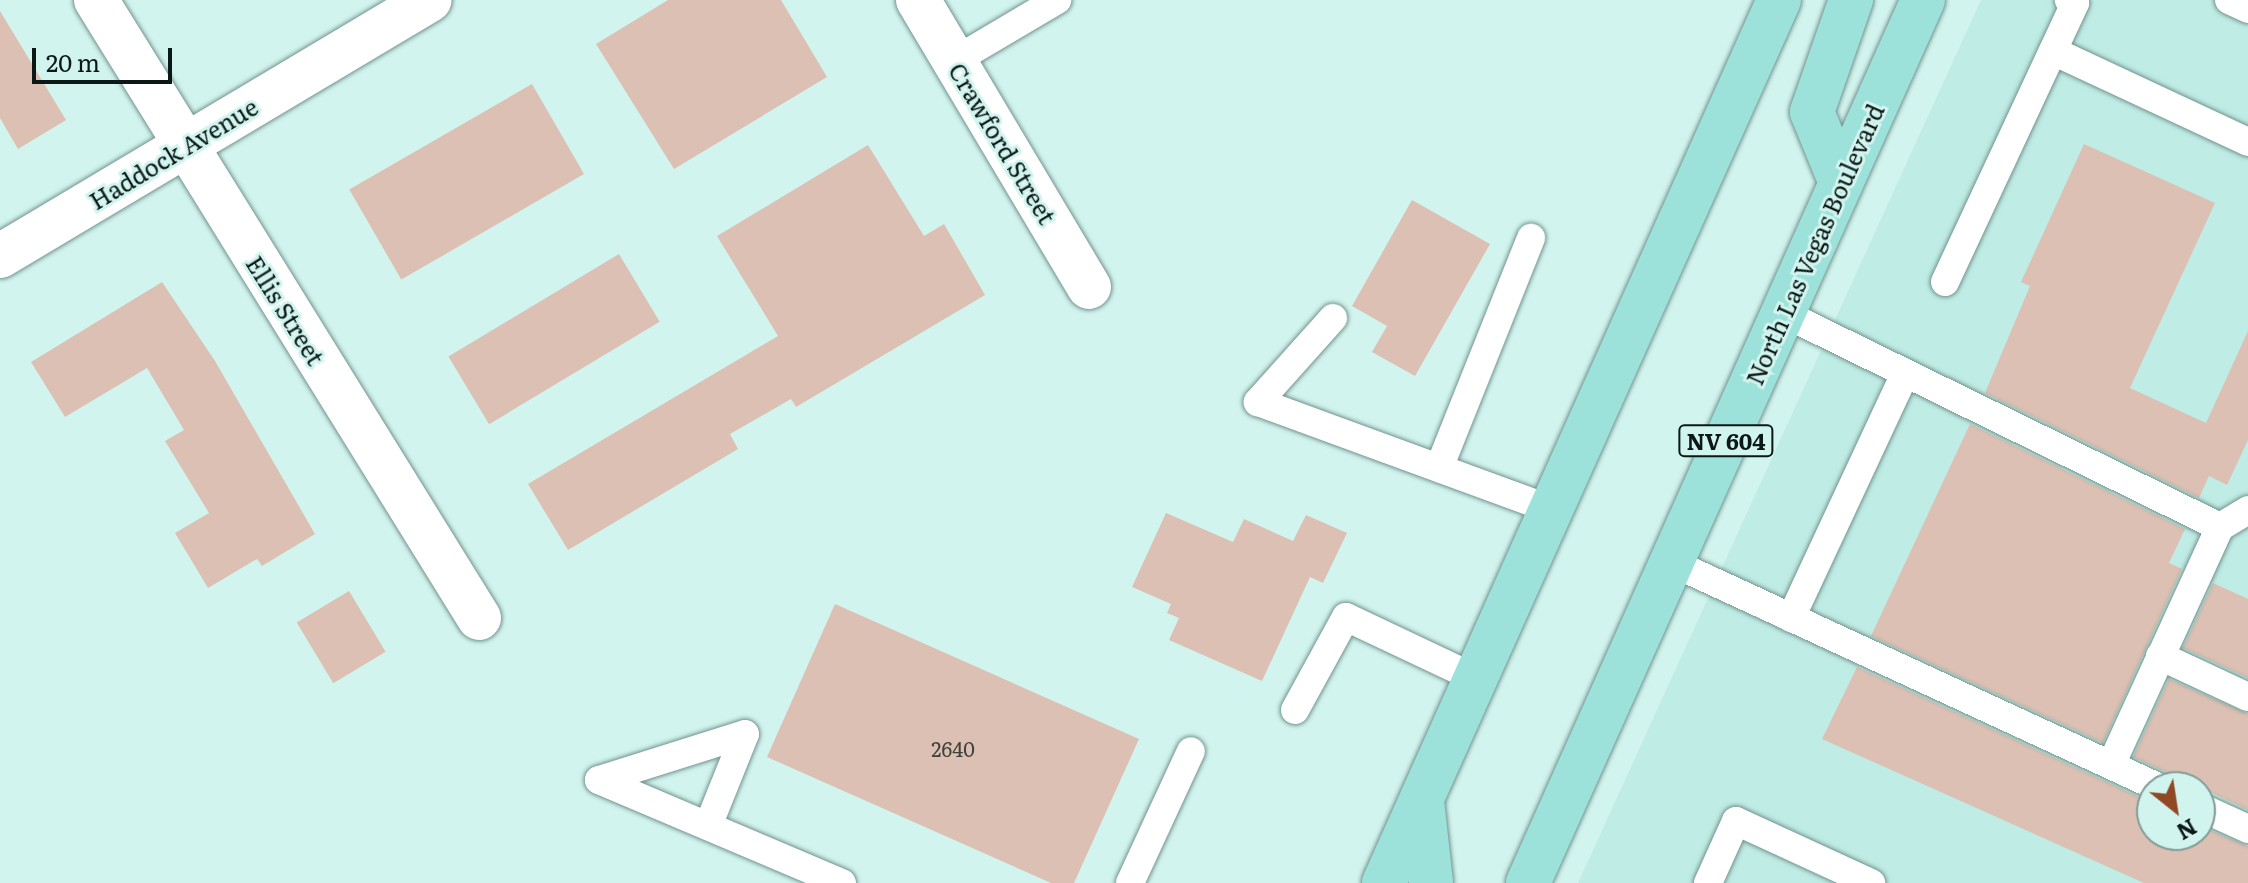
<!DOCTYPE html>
<html>
<head>
<meta charset="utf-8">
<style>
  body { margin:0 }
  #map { position:relative; width:2248px; height:883px; overflow:hidden; background:#d2f4ef; font-family:Literata,serif }
  div>[style] { position:absolute }
  .built>* { inset:0; background:#bfece5 }
  .building>* { inset:0; background:#dcc0b3; transform-origin:0 0 }
  .roads { filter:drop-shadow(0 0 2px #73938e) drop-shadow(0 0 2px #73938e) }
  .service>* { height:28px; margin:-14px; padding:0 14px; transform-origin:14px; border-radius:14px; background:#fff }
  .minor>* { height:44px; margin:-22px; padding:0 22px; transform-origin:22px; border-radius:22px; background:#fff }
  .primary>* { height:44px; margin:-22px; padding:0 22px; transform-origin:22px; border-radius:22px; background:#9ce2da }
  span { translate:-50% -50%; white-space:nowrap; text-align:center; line-height:1.15; -webkit-text-stroke:6px #d2f4ef; paint-order:stroke }
  .number-label { font-size:20px; color:#3f423d }
  .number-label span { -webkit-text-stroke-width:0 }
  .shield-label span { padding:2px 6px; background:#d2f4ef; border:2px solid; border-radius:6px; -webkit-text-stroke-width:0 }
  .shield-label { font-size:22px; color:#0b1816; font-weight:700 }
  .street-label { font-size:24px; color:#0b1816 }
  .north { position:absolute; left:2136px; top:771px; width:80px; height:80px; box-sizing:border-box; background:#d2f4ef; border:2px solid #829c98; border-radius:50%; rotate:150deg; font-size:22px; font-weight:700; line-height:32px; text-align:center; color:#0b1816 }
  .north::after { content:''; display:block; margin:auto; width:28px; height:36px; background:#914925; clip-path:polygon(50% 0,100% 100%,50% 72%,0 100%) }
  .scale { position:absolute; left:32px; top:48px; width:140px; height:36px; box-sizing:border-box; border:4px solid #0b1816; border-top:0; padding-left:10px; font-size:24px; line-height:28px; white-space:nowrap; color:#0b1816; -webkit-text-stroke:6px #d2f4ef; paint-order:stroke }
</style>
</head>
<body>
<div id="map">
  <div class="built">
    <i style="clip-path:polygon(evenodd,1981px 0,2248px 0,2248px 883px,1578px 883px,1981px 0,2152px 787px,2200px 787px,2200px 835px,2152px 835px,2152px 787px)"></i>
  </div>
  <div class="building">
    <i style="clip-path:polygon(668px 0,781px 0,827px 77px,674px 169px,596px 44px)"></i>
    <i style="clip-path:polygon(0 11px,66px 120px,18px 149px,0 118px)"></i>
    <i style="left:532px;top:84px;width:104px;height:211px;rotate:60deg"></i>
    <i style="clip-path:polygon(2084px 144px,2215px 203px,2130px 388px,2206px 423px,2248px 331px,2248px 440px,2227px 485px,2209px 476px,2199px 498px,1985px 393px,2030px 286px,2021px 282px)"></i>
    <i style="clip-path:polygon(868px 145px,924px 236px,944px 224px,985px 295px,796px 407px,791px 399px,730px 434px,738px 449px,568px 550px,528px 484px,778px 336px,717px 236px)"></i>
    <i style="clip-path:polygon(1412px 200px,1490px 244px,1415px 376px,1372px 352px,1387px 326px,1352px 306px)"></i>
    <i style="left:619px;top:254px;width:79px;height:199px;rotate:59deg"></i>
    <i style="clip-path:polygon(162px 282px,215px 361px,315px 534px,262px 566px,257px 559px,208px 588px,175px 533px,209px 513px,165px 441px,184px 430px,147px 368px,65px 417px,31px 362px)"></i>
    <i style="clip-path:polygon(1970px 424px,2185px 529px,2169px 563px,2182px 569px,2103px 743px,1871px 636px)"></i>
    <i style="clip-path:polygon(1166px 513px,1233px 542px,1244px 519px,1293px 541px,1306px 515px,1347px 533px,1323px 583px,1310px 577px,1262px 681px,1169px 640px,1179px 618px,1167px 613px,1171px 604px,1132px 587px)"></i>
    <i style="clip-path:polygon(2213px 583px,2248px 599px,2248px 678px,2183px 648px)"></i>
    <i style="left:349px;top:591px;width:71px;height:61px;rotate:59deg"></i>
    <i style="clip-path:polygon(835px 604px,1139px 739px,1074px 883px,1051px 883px,767px 757px)"></i>
    <i style="clip-path:polygon(1857px 667px,2152px 803px,2152px 835px,2200px 835px,2200px 826px,2248px 846px,2248px 883px,2144px 883px,1822px 739px)"></i>
    <i style="clip-path:polygon(2169px 679px,2248px 714px,2248px 810px,2200px 787px,2175px 787px,2166px 772px,2133px 757px)"></i>
  </div>
  <div class="roads">
    <div class="service">
      <i style="left:2229px;top:0;width:21px;rotate:25deg"></i>
      <i style="left:2053px;top:51px;width:215px;rotate:25deg"></i>
      <i style="left:954px;top:61px;width:120px;rotate:-30.6deg"></i>
      <i style="left:1945px;top:282px;width:308px;rotate:-65deg"></i>
      <i style="left:2075px;top:3px;width:7px;rotate:-153deg"></i>
      <i style="left:1783px;top:313px;width:487px;rotate:26.1deg"></i>
      <i style="left:1333px;top:318px;width:113px;rotate:131.8deg"></i>
      <i style="left:1258px;top:402px;width:312px;rotate:20.1deg"></i>
      <i style="left:1439px;top:468px;width:248px;rotate:-68.2deg"></i>
      <i style="left:1671px;top:562px;width:536px;rotate:24.8deg"></i>
      <i style="left:1791px;top:618px;width:270px;rotate:-65deg"></i>
      <i style="left:2160px;top:656px;width:97px;rotate:25deg"></i>
      <i style="left:1295px;top:710px;width:106px;rotate:-61.3deg"></i>
      <i style="left:1346px;top:617px;width:143px;rotate:25.3deg"></i>
      <i style="left:2111px;top:765px;width:262px;rotate:-65.4deg"></i>
      <i style="left:2220px;top:527px;width:33px;rotate:-31deg"></i>
      <i style="left:599px;top:780px;width:264px;rotate:23deg"></i>
      <i style="left:599px;top:780px;width:153px;rotate:-17.5deg"></i>
      <i style="left:2200px;top:807px;width:53px;rotate:24.6deg"></i>
      <i style="left:708px;top:826px;width:99px;rotate:-68.1deg"></i>
      <i style="left:1130px;top:883px;width:145px;rotate:-65.2deg"></i>
      <i style="left:1708px;top:883px;width:68px;rotate:-65.7deg"></i>
      <i style="left:1736px;top:821px;width:149px;rotate:24.7deg"></i>
    </div>
    <div class="minor">
      <i style="left:96px;top:0;width:727px;rotate:58.21deg"></i>
      <i style="left:918px;top:0;width:334px;rotate:59.2deg"></i>
      <i style="left:0;top:256px;width:500px;rotate:-30.8deg"></i>
    </div>
    <div class="primary">
      <i style="left:1841px;top:183px;width:77px;rotate:-112.2deg"></i>
      <i style="left:1812px;top:112px;width:119px;rotate:-70.8deg"></i>
      <i style="left:1422px;top:801px;width:82px;rotate:83.7deg"></i>
      <i style="left:1384px;top:883px;width:967px;rotate:-65.9deg"></i>
      <i style="left:1528px;top:883px;width:967px;rotate:-65.9deg"></i>
    </div>
  </div>
  <div class="number-label">
    <span style="left:953px;top:748px">2640</span>
  </div>
  <div class="shield-label">
    <span style="left:1726px;top:441px">NV 604</span>
  </div>
  <div class="street-label">
    <span style="left:1003px;top:143px;rotate:59deg">Crawford Street</span>
    <span style="left:173px;top:153px;rotate:-31deg">Haddock Avenue</span>
    <span style="left:1814px;top:244px;rotate:-66deg">North Las Vegas Boulevard</span>
    <span style="left:286px;top:310px;rotate:58deg">Ellis Street</span>
  </div>
  <div class="north">N</div>
  <div class="scale">20 m</div>
</div>
</body>
</html>
